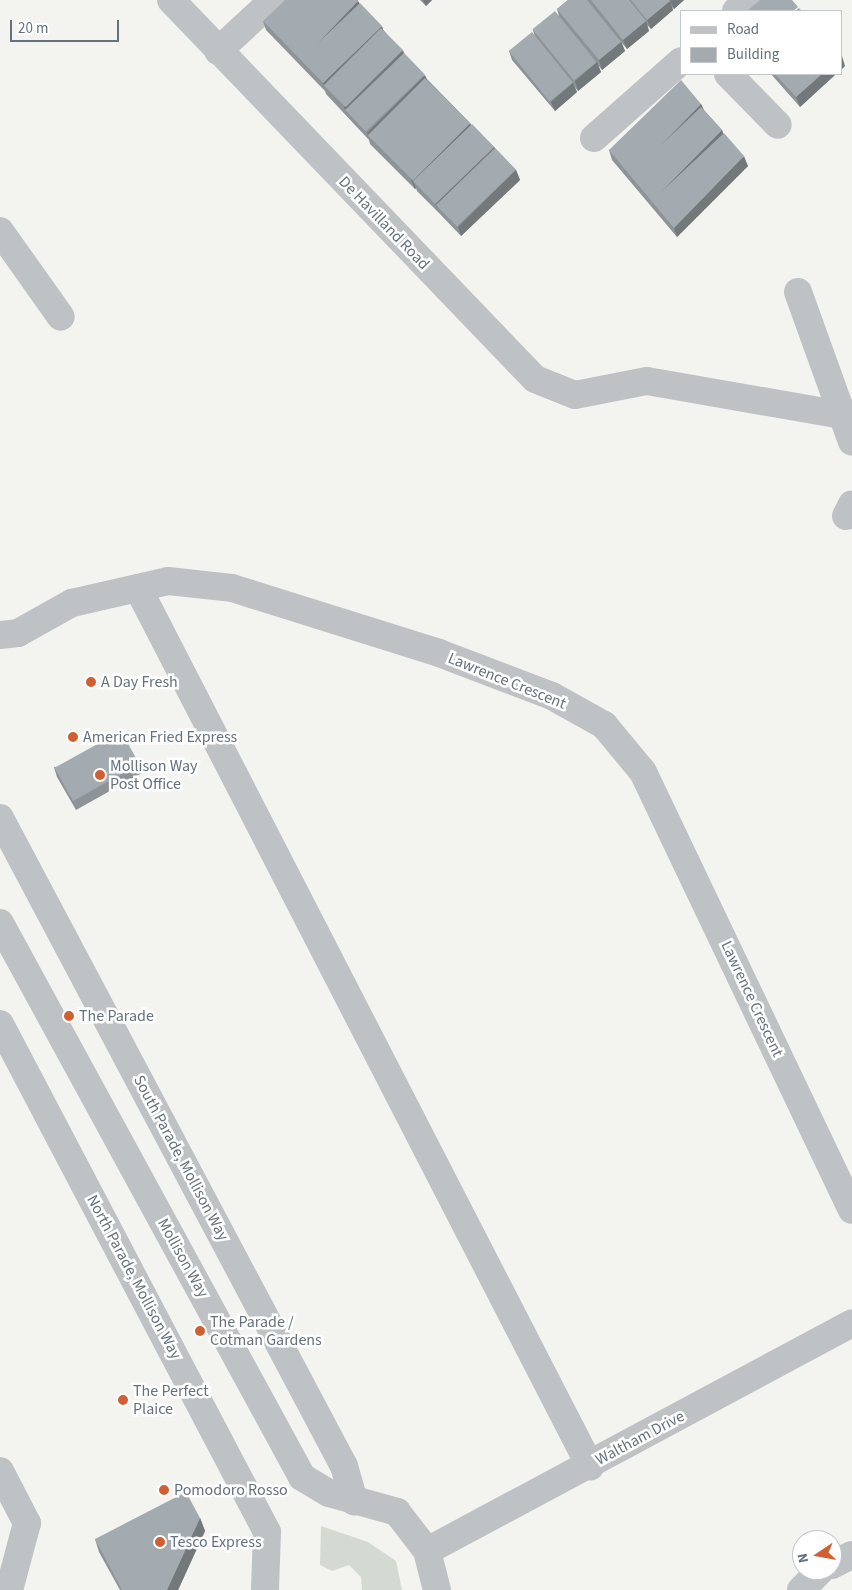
<!DOCTYPE html>
<html>
<head>
<meta charset="utf-8">
<style>
  body { margin:0 }
  #map { position:relative; width:852px; height:1590px; overflow:hidden; background:#f3f3f0; font-family:"Source Sans 3",sans-serif }
  div>[style] { position:absolute }
  .green>* { inset:0; background:#d4dad1 }
  .minor>* { height:28px; margin:-14px; padding:0 14px; transform-origin:14px; border-radius:14px; background:#bfc2c5 }
  .wall>* { inset:0; background:#8d9397 }
  .shaded-wall>* { inset:0; background:#73787b }
  .building>* { inset:0; background:#a4abb0; transform-origin:0 0 }
  .dots>* { width:14px; height:14px; translate:-50% -50%; box-sizing:border-box; border:2px solid #fff; border-radius:50% }
  span { translate:-50% -50%; white-space:nowrap; text-align:center; line-height:1.15; -webkit-text-stroke:5px #fff; paint-order:stroke }
  .street-label { font-size:16px; color:#65727e }
  .poi-label { font-size:16px; color:#65727e }
  .left { translate:0 -50%; text-align:left }
  .legend { position:absolute; left:680px; top:10px; width:162px; height:65px; box-sizing:border-box; background:#fff; border:1px solid #c1c7cb; margin:0; padding:6px 9px; list-style:none; font-size:15px; color:#65727e }
  .legend li { display:flex; align-items:center; gap:10px; height:25px }
  .legend b { width:25px; border:1px solid #c1c7cb }
  .north { position:absolute; left:792px; top:1530px; width:50px; height:50px; box-sizing:border-box; background:#fff; border:1px solid #c1c7cb; border-radius:50%; rotate:258deg; font-size:14px; font-weight:700; line-height:20px; text-align:center; color:#65727e }
  .north::after { content:''; display:block; margin:auto; width:18px; height:22px; background:#d05f32; clip-path:polygon(50% 0,100% 100%,50% 72%,0 100%) }
  .scale { position:absolute; left:10px; top:20px; width:109px; height:22px; box-sizing:border-box; border:2px solid #65727e; border-top:0; padding-left:6px; font-size:15px; line-height:18px; white-space:nowrap; color:#65727e; -webkit-text-stroke:4px #fff; paint-order:stroke }
</style>
</head>
<body>
<div id="map">
  <div class="green">
    <i style="clip-path:polygon(321px 1526px,368px 1542px,396px 1561px,402px 1590px,362px 1590px,361px 1577px,349px 1565px,332px 1571px,320px 1565px)"></i>
  </div>
  <div class="minor">
    <i style="left:171px;top:0;width:525px;rotate:46.16deg"></i>
    <i style="left:535px;top:379px;width:43px;rotate:21.8deg"></i>
    <i style="left:575px;top:395px;width:73px;rotate:-11deg"></i>
    <i style="left:647px;top:381px;width:198px;rotate:9.9deg"></i>
    <i style="left:736px;top:11px;width:17px;rotate:-40deg"></i>
    <i style="left:218px;top:51px;width:75px;rotate:-42.8deg"></i>
    <i style="left:728px;top:74px;width:71px;rotate:45.6deg"></i>
    <i style="left:594px;top:138px;width:116px;rotate:-41.5deg"></i>
    <i style="left:0;top:231px;width:105px;rotate:54.7deg"></i>
    <i style="left:798px;top:292px;width:159px;rotate:70.2deg"></i>
    <i style="left:846px;top:516px;width:13px;rotate:-63deg"></i>
    <i style="left:138px;top:588px;width:988px;rotate:62.76deg"></i>
    <i style="left:0;top:635px;width:18px;rotate:-6deg"></i>
    <i style="left:18px;top:633px;width:62px;rotate:-29.1deg"></i>
    <i style="left:72px;top:603px;width:98px;rotate:-12.9deg"></i>
    <i style="left:168px;top:581px;width:64px;rotate:6.2deg"></i>
    <i style="left:232px;top:588px;width:217px;rotate:17.4deg"></i>
    <i style="left:439px;top:653px;width:121px;rotate:20.8deg"></i>
    <i style="left:552px;top:696px;width:60px;rotate:29.1deg"></i>
    <i style="left:604px;top:725px;width:61px;rotate:50.3deg"></i>
    <i style="left:643px;top:772px;width:485px;rotate:64.5deg"></i>
    <i style="left:0;top:818px;width:734px;rotate:62.04deg"></i>
    <i style="left:344px;top:1466px;width:37px;rotate:74deg"></i>
    <i style="left:0;top:923px;width:631px;rotate:61.4deg"></i>
    <i style="left:302px;top:1477px;width:31px;rotate:31deg"></i>
    <i style="left:329px;top:1493px;width:71px;rotate:15.6deg"></i>
    <i style="left:397px;top:1512px;width:49px;rotate:52.4deg"></i>
    <i style="left:427px;top:1551px;width:40px;rotate:75.6deg"></i>
    <i style="left:0;top:1024px;width:574px;rotate:62.27deg"></i>
    <i style="left:267px;top:1532px;width:58px;rotate:92deg"></i>
    <i style="left:0;top:1471px;width:59px;rotate:62.6deg"></i>
    <i style="left:27px;top:1523px;width:69px;rotate:105deg"></i>
    <i style="left:427px;top:1551px;width:482px;rotate:-28.2deg"></i>
    <i style="left:832px;top:1565px;width:22px;rotate:-27deg"></i>
    <i style="left:801px;top:1590px;width:28px;rotate:-45deg"></i>
  </div>
  <div class="wall">
    <i style="clip-path:polygon(420px 0,432px 0,426px 6px)"></i>
    <i style="clip-path:polygon(568px 0,684px 0,674px 9px,672px 7px,673px 10px,651px 29px,647px 25px,649px 31px,627px 49px,622px 43px,625px 51px,602px 70px,598px 65px,601px 72px,578px 91px,574px 86px,577px 92px,555px 111px,512px 60px,509px 51px,535px 37px,533px 30px,559px 16px,557px 9px)"></i>
    <i style="clip-path:polygon(358px 1px,360px 4px,427px 79px,470px 123px,471px 125px,494px 147px,516px 170px,520px 180px,461px 236px,439px 213px,417px 191px,416px 188px,415px 189px,370px 144px,369px 140px,326px 94px,325px 91px,266px 30px,263px 21px)"></i>
    <i style="clip-path:polygon(771px 74px,836px 74px,800px 107px)"></i>
    <i style="clip-path:polygon(701px 104px,704px 110px,722px 130px,723px 133px,748px 166px,677px 237px,612px 160px,609px 150px)"></i>
    <i style="clip-path:polygon(139px 764px,142px 773px,76px 810px,57px 777px,54px 767px)"></i>
    <i style="clip-path:polygon(200px 1518px,205px 1531px,178px 1590px,120px 1590px,99px 1552px,95px 1539px)"></i>
  </div>
  <div class="shaded-wall">
    <i style="clip-path:polygon(423px 0,432px 0,426px 6px)"></i>
    <i style="clip-path:polygon(670px 0,684px 0,674px 9px)"></i>
    <i style="clip-path:polygon(358px 1px,362px 10px,318px 43px)"></i>
    <i style="clip-path:polygon(670px 1px,673px 10px,651px 29px,647px 20px)"></i>
    <i style="clip-path:polygon(646px 21px,649px 31px,627px 49px,623px 40px)"></i>
    <i style="clip-path:polygon(382px 26px,385px 35px,324px 86px,323px 83px)"></i>
    <i style="clip-path:polygon(621px 42px,625px 51px,602px 70px,599px 60px)"></i>
    <i style="clip-path:polygon(403px 50px,406px 60px,345px 110px,348px 117px,344px 107px)"></i>
    <i style="clip-path:polygon(842px 56px,845px 66px,841px 70px,841px 57px)"></i>
    <i style="clip-path:polygon(597px 62px,601px 72px,578px 91px,575px 81px)"></i>
    <i style="clip-path:polygon(822px 74px,836px 74px,800px 107px,796px 97px)"></i>
    <i style="clip-path:polygon(425px 75px,429px 85px,368px 136px,367px 133px)"></i>
    <i style="clip-path:polygon(573px 83px,577px 92px,555px 111px,551px 102px)"></i>
    <i style="clip-path:polygon(701px 104px,705px 113px,661px 145px)"></i>
    <i style="clip-path:polygon(470px 123px,474px 132px,413px 181px,416px 188px,415px 189px,411px 180px)"></i>
    <i style="clip-path:polygon(722px 130px,725px 140px,660px 193px)"></i>
    <i style="clip-path:polygon(494px 147px,498px 156px,436px 205px,439px 213px,435px 204px)"></i>
    <i style="clip-path:polygon(744px 156px,748px 166px,677px 237px,674px 228px)"></i>
    <i style="clip-path:polygon(516px 170px,520px 180px,461px 236px,458px 227px)"></i>
    <i style="clip-path:polygon(200px 1518px,205px 1531px,178px 1590px,167px 1590px)"></i>
  </div>
  <div class="building">
    <i style="clip-path:polygon(285px 0,358px 0,358px 1px,318px 43px,360px 3px,382px 26px,323px 83px,263px 21px)"></i>
    <i style="clip-path:polygon(568px 0,587px 0,621px 42px,599px 60px,557px 9px)"></i>
    <i style="clip-path:polygon(591px 0,629px 0,646px 21px,623px 40px)"></i>
    <i style="clip-path:polygon(631px 0,669px 0,670px 1px,647px 20px)"></i>
    <i style="clip-path:polygon(760px 0,792px 0,798px 7px,793px 11px,747px 11px)"></i>
    <i style="clip-path:polygon(799px 8px,802px 11px,795px 11px)"></i>
    <i style="left:555px;top:11px;width:66px;height:29px;rotate:51deg"></i>
    <i style="left:381px;top:28px;width:31px;height:81px;rotate:45deg"></i>
    <i style="left:532px;top:32px;width:65px;height:30px;rotate:51deg"></i>
    <i style="left:404px;top:53px;width:30px;height:82px;rotate:46deg"></i>
    <i style="clip-path:polygon(775px 74px,822px 74px,796px 97px)"></i>
    <i style="left:425px;top:78px;width:64px;height:81px;rotate:45deg"></i>
    <i style="clip-path:polygon(681px 80px,701px 104px,661px 145px,701px 107px,722px 130px,660px 193px,724px 133px,744px 156px,674px 228px,609px 150px)"></i>
    <i style="left:472px;top:124px;width:32px;height:82px;rotate:46deg"></i>
    <i style="left:495px;top:148px;width:30px;height:82px;rotate:46deg"></i>
    <i style="left:121px;top:731px;width:38px;height:76px;rotate:61deg"></i>
    <i style="clip-path:polygon(186px 1492px,200px 1518px,167px 1590px,122px 1590px,95px 1539px)"></i>
  </div>
  <div class="dots">
    <i style="left:91px;top:682px;background:#d05f32"></i>
    <i style="left:73px;top:737px;background:#d05f32"></i>
    <i style="left:100px;top:775px;background:#d05f32"></i>
    <i style="left:69px;top:1016px;background:#d05f32"></i>
    <i style="left:200px;top:1331px;background:#d05f32"></i>
    <i style="left:123px;top:1400px;background:#d05f32"></i>
    <i style="left:164px;top:1490px;background:#d05f32"></i>
    <i style="left:160px;top:1542px;background:#d05f32"></i>
  </div>
  <div class="street-label">
    <span style="left:384px;top:223px;rotate:46deg">De Havilland Road</span>
    <span style="left:507px;top:681px;rotate:22deg">Lawrence Crescent</span>
    <span style="left:752px;top:999px;rotate:65deg">Lawrence Crescent</span>
    <span style="left:181px;top:1158px;rotate:62deg">South Parade, Mollison Way</span>
    <span style="left:183px;top:1258px;rotate:61deg">Mollison Way</span>
    <span style="left:134px;top:1277px;rotate:62deg">North Parade, Mollison Way</span>
    <span style="left:640px;top:1438px;rotate:-28deg">Waltham Drive</span>
  </div>
  <div class="poi-label">
    <span class="left" style="left:101px;top:682px">A Day Fresh</span>
    <span class="left" style="left:83px;top:737px">American Fried Express</span>
    <span class="left" style="left:110px;top:775px">Mollison Way<br>Post Office</span>
    <span class="left" style="left:79px;top:1016px">The Parade</span>
    <span class="left" style="left:210px;top:1331px">The Parade /<br>Cotman Gardens</span>
    <span class="left" style="left:133px;top:1400px">The Perfect<br>Plaice</span>
    <span class="left" style="left:174px;top:1490px">Pomodoro Rosso</span>
    <span class="left" style="left:170px;top:1542px">Tesco Express</span>
  </div>
  <ul class="legend">
  <li><b style="height:6px;background:#bfc2c5"></b>Road</li>
  <li><b style="height:14px;background:#a4abb0"></b>Building</li>
  </ul>
  <div class="north">N</div>
  <div class="scale">20 m</div>
</div>
</body>
</html>
